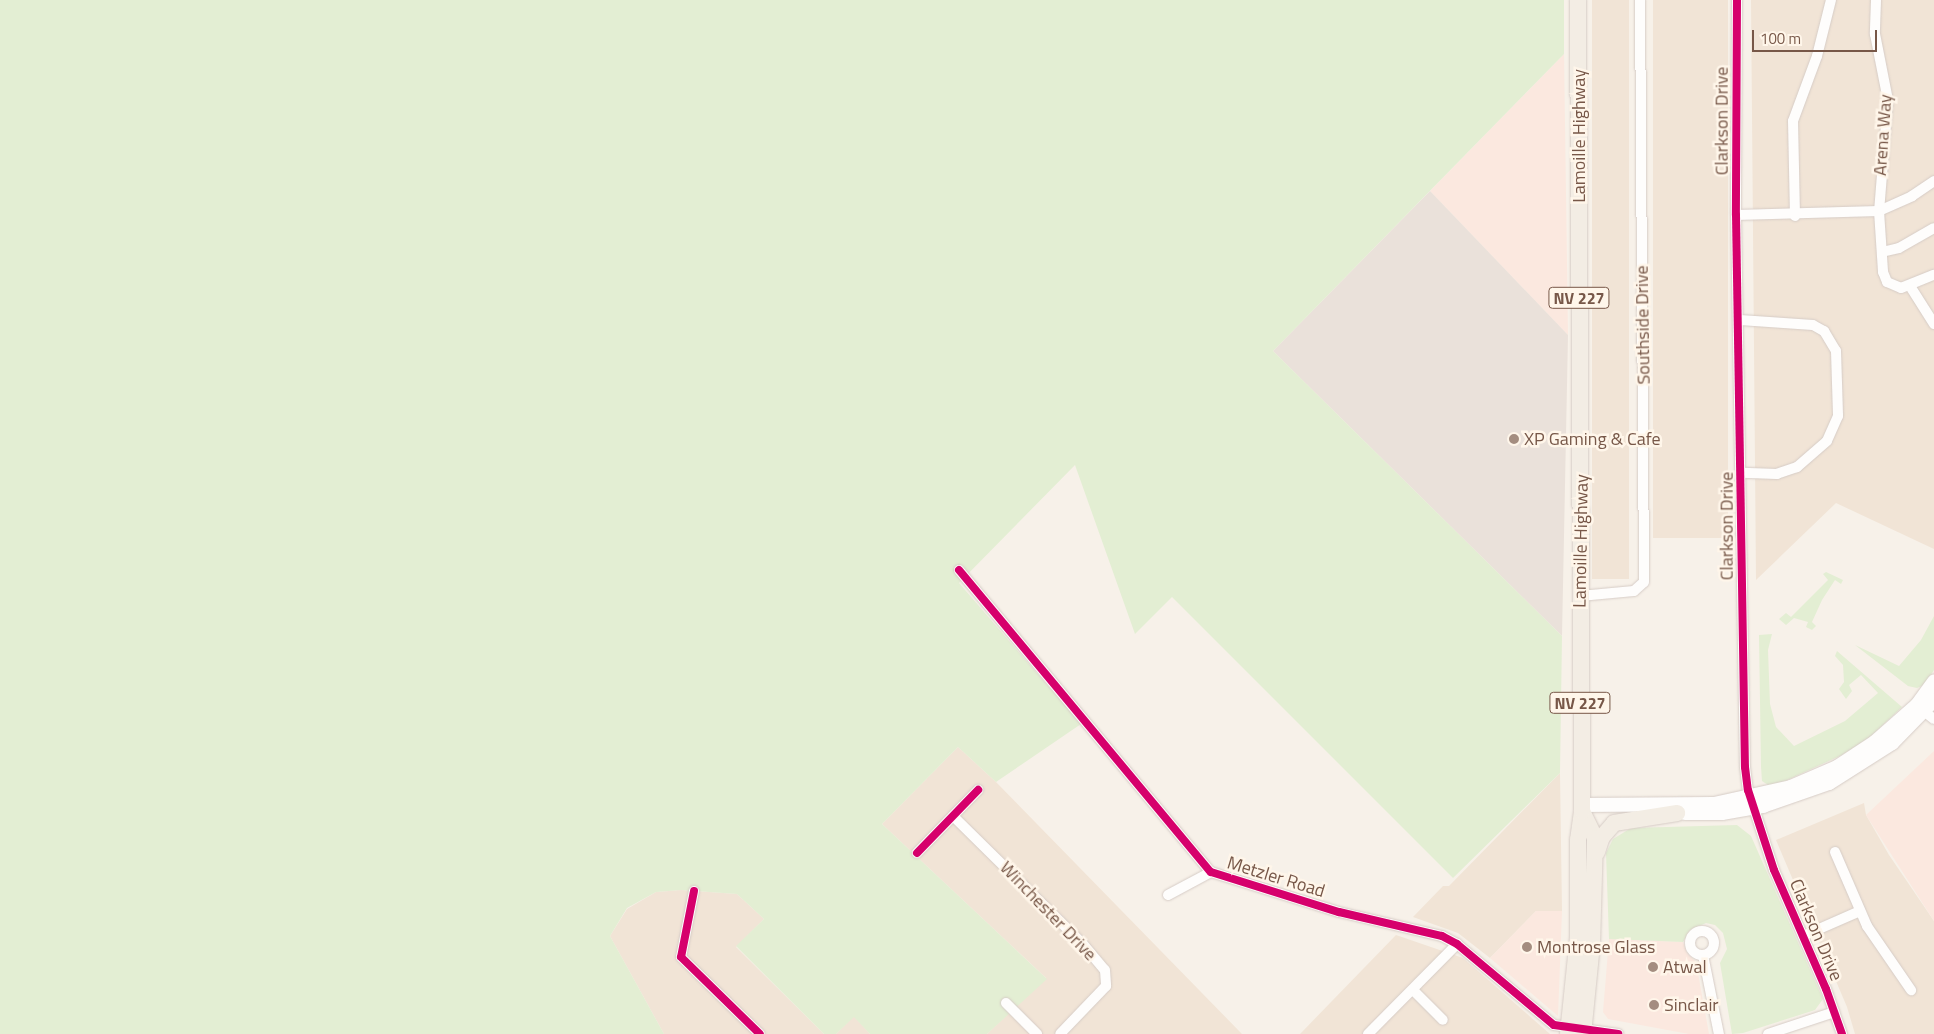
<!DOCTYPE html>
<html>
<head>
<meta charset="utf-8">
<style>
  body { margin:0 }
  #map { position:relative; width:1934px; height:1034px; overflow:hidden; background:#f7f1e9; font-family:"Titillium Web",sans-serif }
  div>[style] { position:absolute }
  .residential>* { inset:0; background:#f1e4d6; transform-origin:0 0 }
  .commercial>* { inset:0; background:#fbe8df }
  .industrial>* { inset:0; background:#eae1da }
  .green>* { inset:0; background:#e3eed3 }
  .roads { filter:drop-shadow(0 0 1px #d6ccc6) drop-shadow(0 0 1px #d6ccc6) }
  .street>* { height:10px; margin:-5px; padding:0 5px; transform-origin:5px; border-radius:5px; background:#fefdfc }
  .street>.ring { margin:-5px; padding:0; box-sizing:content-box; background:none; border:10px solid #fefdfc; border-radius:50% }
  .secondary>* { height:14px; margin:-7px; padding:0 7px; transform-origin:7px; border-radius:7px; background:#fefdfc }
  .primary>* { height:16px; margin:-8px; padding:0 8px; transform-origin:8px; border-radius:8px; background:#f3ede4 }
  .cycleway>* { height:8px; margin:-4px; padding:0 4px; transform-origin:4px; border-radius:4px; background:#d6006c }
  .dots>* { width:14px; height:14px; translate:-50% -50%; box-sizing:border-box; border:2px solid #fff6ea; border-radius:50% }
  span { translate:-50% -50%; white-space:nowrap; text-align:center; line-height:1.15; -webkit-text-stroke:5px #fff6ea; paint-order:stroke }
  .shield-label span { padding:1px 4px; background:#fff6ea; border:1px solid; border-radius:4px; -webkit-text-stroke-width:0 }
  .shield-label { font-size:16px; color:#775748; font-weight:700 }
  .street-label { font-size:18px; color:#775748 }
  .poi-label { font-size:18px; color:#775748 }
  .left { translate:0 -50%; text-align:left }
  .scale { position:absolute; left:1752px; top:30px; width:125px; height:22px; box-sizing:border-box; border:2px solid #775748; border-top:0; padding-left:6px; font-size:15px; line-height:18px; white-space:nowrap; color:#775748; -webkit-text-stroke:4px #fff6ea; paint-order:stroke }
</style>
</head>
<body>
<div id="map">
  <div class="residential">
    <i style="left:1592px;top:0;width:37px;height:579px"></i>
    <i style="left:1653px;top:0;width:75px;height:538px"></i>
    <i style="clip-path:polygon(1751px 0,1934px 0,1934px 549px,1836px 503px,1756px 580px)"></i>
    <i style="clip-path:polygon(958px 747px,996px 782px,1242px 1034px,987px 1034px,1046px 978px,882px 824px)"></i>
    <i style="clip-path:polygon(1560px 773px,1562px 911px,1536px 911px,1490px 958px,1458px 933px,1413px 917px,1443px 886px,1449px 886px)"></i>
    <i style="clip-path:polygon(1864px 803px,1866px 815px,1889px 855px,1934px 921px,1934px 1034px,1855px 1034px,1847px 1007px,1776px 840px)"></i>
    <i style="clip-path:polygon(681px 890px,737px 894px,764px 919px,736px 947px,824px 1034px,664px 1034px,610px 936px,627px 909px,656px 892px)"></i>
    <i style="clip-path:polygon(1396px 935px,1463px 958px,1550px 1034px,1300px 1034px)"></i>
    <i style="clip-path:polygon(854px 1016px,870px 1034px,836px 1034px)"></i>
  </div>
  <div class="commercial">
    <i style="clip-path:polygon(1564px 54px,1568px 335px,1430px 191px)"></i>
    <i style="clip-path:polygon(1934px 751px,1934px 921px,1866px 815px)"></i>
    <i style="clip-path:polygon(1536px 911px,1562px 911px,1558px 1016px,1490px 958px)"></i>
    <i style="clip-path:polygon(1609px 939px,1683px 942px,1687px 953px,1696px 962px,1709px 1034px,1689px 1034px,1608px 1019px,1603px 1012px)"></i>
  </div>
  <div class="industrial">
    <i style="clip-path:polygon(1430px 191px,1568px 335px,1562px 636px,1273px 351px)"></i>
  </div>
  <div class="green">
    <i style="clip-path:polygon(0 0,1564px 0,1564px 54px,1273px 351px,1562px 636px,1560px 773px,1453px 878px,1172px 597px,1135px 634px,1075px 465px,959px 583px,1081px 724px,996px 782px,958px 747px,882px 824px,1047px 979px,987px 1034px,870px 1034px,854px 1017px,836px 1034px,824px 1034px,736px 946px,764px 919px,737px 894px,681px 890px,656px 892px,627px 908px,610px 936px,664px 1034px,0 1034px)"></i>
    <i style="clip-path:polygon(1826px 572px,1843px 580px,1841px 584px,1835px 580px,1822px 600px,1812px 622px,1816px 626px,1812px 630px,1806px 627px,1808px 622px,1794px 618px,1786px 625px,1779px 619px,1786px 613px,1791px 617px,1828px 580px,1823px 574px)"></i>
    <i style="clip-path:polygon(1934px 616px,1934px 670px,1924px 685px,1917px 688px,1908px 686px,1855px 645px,1899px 666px,1921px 640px)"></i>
    <i style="clip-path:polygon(1772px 634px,1768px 650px,1770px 704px,1776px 727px,1794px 746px,1845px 721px,1878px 693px,1861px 675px,1849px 685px,1852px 691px,1846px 699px,1839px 689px,1844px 682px,1843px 665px,1835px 656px,1837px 651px,1902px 707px,1870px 737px,1842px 755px,1785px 781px,1768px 785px,1762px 781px,1761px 767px,1759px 635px)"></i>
    <i style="clip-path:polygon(1737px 825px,1751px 836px,1823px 999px,1815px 1010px,1743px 1033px,1732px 1034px,1720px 963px,1727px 949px,1723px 933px,1715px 925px,1706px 923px,1690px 930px,1683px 942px,1609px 939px,1606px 853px,1613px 839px,1631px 828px)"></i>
  </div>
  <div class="roads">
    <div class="street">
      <i style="left:1737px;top:0;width:215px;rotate:90.3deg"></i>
      <i style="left:1736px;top:215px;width:552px;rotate:89.07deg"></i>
      <i style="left:1745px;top:767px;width:23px;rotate:83deg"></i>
      <i style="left:1748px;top:790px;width:84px;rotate:72deg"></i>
      <i style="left:1774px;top:870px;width:130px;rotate:66.4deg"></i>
      <i style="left:1826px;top:989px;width:48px;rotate:70.4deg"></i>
      <i style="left:1876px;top:0;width:34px;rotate:92deg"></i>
      <i style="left:1875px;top:34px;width:67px;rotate:78.9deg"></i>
      <i style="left:1888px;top:100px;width:111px;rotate:94.6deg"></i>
      <i style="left:1879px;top:211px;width:61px;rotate:86.2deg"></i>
      <i style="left:1883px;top:272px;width:11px;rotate:68deg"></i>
      <i style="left:1887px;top:282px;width:15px;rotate:23deg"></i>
      <i style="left:1901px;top:288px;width:35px;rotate:-22deg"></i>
      <i style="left:1736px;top:215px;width:143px;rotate:-1.6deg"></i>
      <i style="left:1879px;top:211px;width:36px;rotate:-24deg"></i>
      <i style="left:1912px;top:196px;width:27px;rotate:-34deg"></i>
      <i style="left:1795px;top:216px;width:95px;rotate:-91.2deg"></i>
      <i style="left:1793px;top:121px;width:69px;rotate:-69.7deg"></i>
      <i style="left:1817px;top:56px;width:58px;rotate:-76deg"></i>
      <i style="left:1882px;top:252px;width:17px;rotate:-13deg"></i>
      <i style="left:1899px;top:248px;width:40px;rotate:-29.7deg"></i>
      <i style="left:1910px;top:286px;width:45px;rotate:57.7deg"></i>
      <i style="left:1740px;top:320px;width:73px;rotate:3.9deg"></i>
      <i style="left:1813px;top:325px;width:13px;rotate:29deg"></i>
      <i style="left:1824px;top:331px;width:23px;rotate:59deg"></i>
      <i style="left:1836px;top:351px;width:65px;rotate:88.2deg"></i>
      <i style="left:1838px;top:416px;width:27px;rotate:114deg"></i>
      <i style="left:1827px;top:441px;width:40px;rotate:139deg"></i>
      <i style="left:1797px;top:467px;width:21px;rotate:161deg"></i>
      <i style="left:1777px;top:474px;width:35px;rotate:-178deg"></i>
      <i style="left:959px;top:570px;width:393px;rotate:50.2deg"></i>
      <i style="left:1211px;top:872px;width:134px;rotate:17.4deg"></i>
      <i style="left:1339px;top:912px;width:106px;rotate:13.1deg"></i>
      <i style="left:1442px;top:936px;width:17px;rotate:28deg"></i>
      <i style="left:1457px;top:944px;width:126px;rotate:39.9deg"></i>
      <i style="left:1554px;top:1025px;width:65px;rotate:8deg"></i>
      <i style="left:1580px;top:596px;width:54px;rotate:-5.3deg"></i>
      <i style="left:1634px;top:591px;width:13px;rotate:-42deg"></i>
      <i style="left:1644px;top:582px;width:582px;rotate:-90.39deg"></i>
      <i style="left:1919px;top:707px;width:19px;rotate:39deg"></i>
      <i style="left:953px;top:816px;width:181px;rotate:44.6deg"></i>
      <i style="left:1082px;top:943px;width:35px;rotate:50deg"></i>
      <i style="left:1105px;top:970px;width:16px;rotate:86deg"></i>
      <i style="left:1106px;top:986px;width:66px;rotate:133.8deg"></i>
      <i style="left:1835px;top:852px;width:81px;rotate:66.6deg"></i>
      <i style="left:1867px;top:926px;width:78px;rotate:55.5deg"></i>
      <i style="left:917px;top:853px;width:88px;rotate:-45.9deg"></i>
      <i style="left:694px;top:891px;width:67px;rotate:101.1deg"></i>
      <i style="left:681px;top:957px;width:110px;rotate:44.3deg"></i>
      <i style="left:1168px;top:895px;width:49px;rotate:-28.1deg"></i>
      <i class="ring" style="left:1690px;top:931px;width:14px;height:14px"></i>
      <i style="left:1803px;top:936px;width:62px;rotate:-23.7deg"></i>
      <i style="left:1703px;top:955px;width:81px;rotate:78.6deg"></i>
      <i style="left:1413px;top:990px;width:42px;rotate:45deg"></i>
      <i style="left:1006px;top:1003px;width:44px;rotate:45deg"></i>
      <i style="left:1368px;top:1034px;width:127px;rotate:-45.3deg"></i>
      <i style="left:1768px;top:1034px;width:70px;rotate:-18.4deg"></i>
    </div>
    <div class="secondary">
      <i style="left:1582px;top:805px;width:132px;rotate:-0.4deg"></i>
      <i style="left:1714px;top:804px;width:79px;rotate:-12.4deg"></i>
      <i style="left:1791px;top:787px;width:50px;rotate:-23.5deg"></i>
      <i style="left:1837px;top:767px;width:45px;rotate:-33.3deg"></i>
      <i style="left:1875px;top:742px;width:56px;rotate:-41.4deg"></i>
      <i style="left:1917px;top:705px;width:29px;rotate:-54deg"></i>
      <i style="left:1685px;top:813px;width:37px"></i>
      <i style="left:1722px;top:813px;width:42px;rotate:-9.7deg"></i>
      <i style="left:1763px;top:806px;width:70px;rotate:-19.2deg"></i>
      <i style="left:1829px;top:783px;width:75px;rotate:-32.4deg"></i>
      <i style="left:1892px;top:743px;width:60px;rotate:-45.7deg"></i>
    </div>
    <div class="primary">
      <i style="left:1582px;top:811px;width:30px;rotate:64deg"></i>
      <i style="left:1595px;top:838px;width:106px;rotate:91.6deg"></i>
      <i style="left:1592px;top:944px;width:90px;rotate:95.7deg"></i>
      <i style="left:1597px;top:852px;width:16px;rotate:-72deg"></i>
      <i style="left:1602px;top:837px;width:18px;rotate:-49deg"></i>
      <i style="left:1614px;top:823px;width:64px;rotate:-9deg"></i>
      <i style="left:1568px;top:1034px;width:97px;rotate:-84.1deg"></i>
      <i style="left:1578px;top:938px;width:98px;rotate:-90deg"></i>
      <i style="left:1578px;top:840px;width:29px;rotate:-82deg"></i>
      <i style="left:1582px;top:811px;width:811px;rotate:-90.28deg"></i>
    </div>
  </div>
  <div class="cycleway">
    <i style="left:1737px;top:0;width:215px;rotate:90.3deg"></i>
    <i style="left:1736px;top:215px;width:552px;rotate:89.07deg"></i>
    <i style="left:1745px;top:767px;width:23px;rotate:83deg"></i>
    <i style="left:1748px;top:790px;width:84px;rotate:72deg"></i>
    <i style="left:1774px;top:870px;width:130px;rotate:66.4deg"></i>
    <i style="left:1826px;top:989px;width:48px;rotate:70.4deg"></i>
    <i style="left:959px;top:570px;width:393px;rotate:50.2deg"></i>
    <i style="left:1211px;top:872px;width:134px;rotate:17.4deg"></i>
    <i style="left:1339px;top:912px;width:106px;rotate:13.1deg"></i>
    <i style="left:1442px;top:936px;width:17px;rotate:28deg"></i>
    <i style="left:1457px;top:944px;width:126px;rotate:39.9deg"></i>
    <i style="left:1554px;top:1025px;width:65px;rotate:8deg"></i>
    <i style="left:917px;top:853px;width:88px;rotate:-45.9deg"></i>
    <i style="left:694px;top:891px;width:67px;rotate:101.1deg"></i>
    <i style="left:681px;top:957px;width:110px;rotate:44.3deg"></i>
  </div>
  <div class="dots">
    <i style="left:1514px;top:439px;background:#a48d80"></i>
    <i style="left:1527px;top:947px;background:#a48d80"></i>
    <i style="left:1653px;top:967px;background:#a48d80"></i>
    <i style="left:1654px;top:1005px;background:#a48d80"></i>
  </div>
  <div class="shield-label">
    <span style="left:1579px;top:298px">NV 227</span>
    <span style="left:1580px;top:703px">NV 227</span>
  </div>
  <div class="street-label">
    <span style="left:1722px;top:121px;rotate:-90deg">Clarkson Drive</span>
    <span style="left:1883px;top:135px;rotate:-86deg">Arena Way</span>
    <span style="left:1579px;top:136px;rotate:-90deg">Lamoille Highway</span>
    <span style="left:1643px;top:325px;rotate:-91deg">Southside Drive</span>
    <span style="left:1727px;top:526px;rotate:-90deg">Clarkson Drive</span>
    <span style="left:1581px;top:541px;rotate:-89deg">Lamoille Highway</span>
    <span style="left:1276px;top:877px;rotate:17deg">Metzler Road</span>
    <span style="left:1048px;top:911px;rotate:46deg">Winchester Drive</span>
    <span style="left:1816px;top:930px;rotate:67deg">Clarkson Drive</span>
  </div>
  <div class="poi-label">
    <span class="left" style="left:1524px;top:439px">XP Gaming &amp; Cafe</span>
    <span class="left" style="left:1537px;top:947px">Montrose Glass</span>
    <span class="left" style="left:1663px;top:967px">Atwal</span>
    <span class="left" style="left:1664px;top:1005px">Sinclair</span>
  </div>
  <div class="scale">100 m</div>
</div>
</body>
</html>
